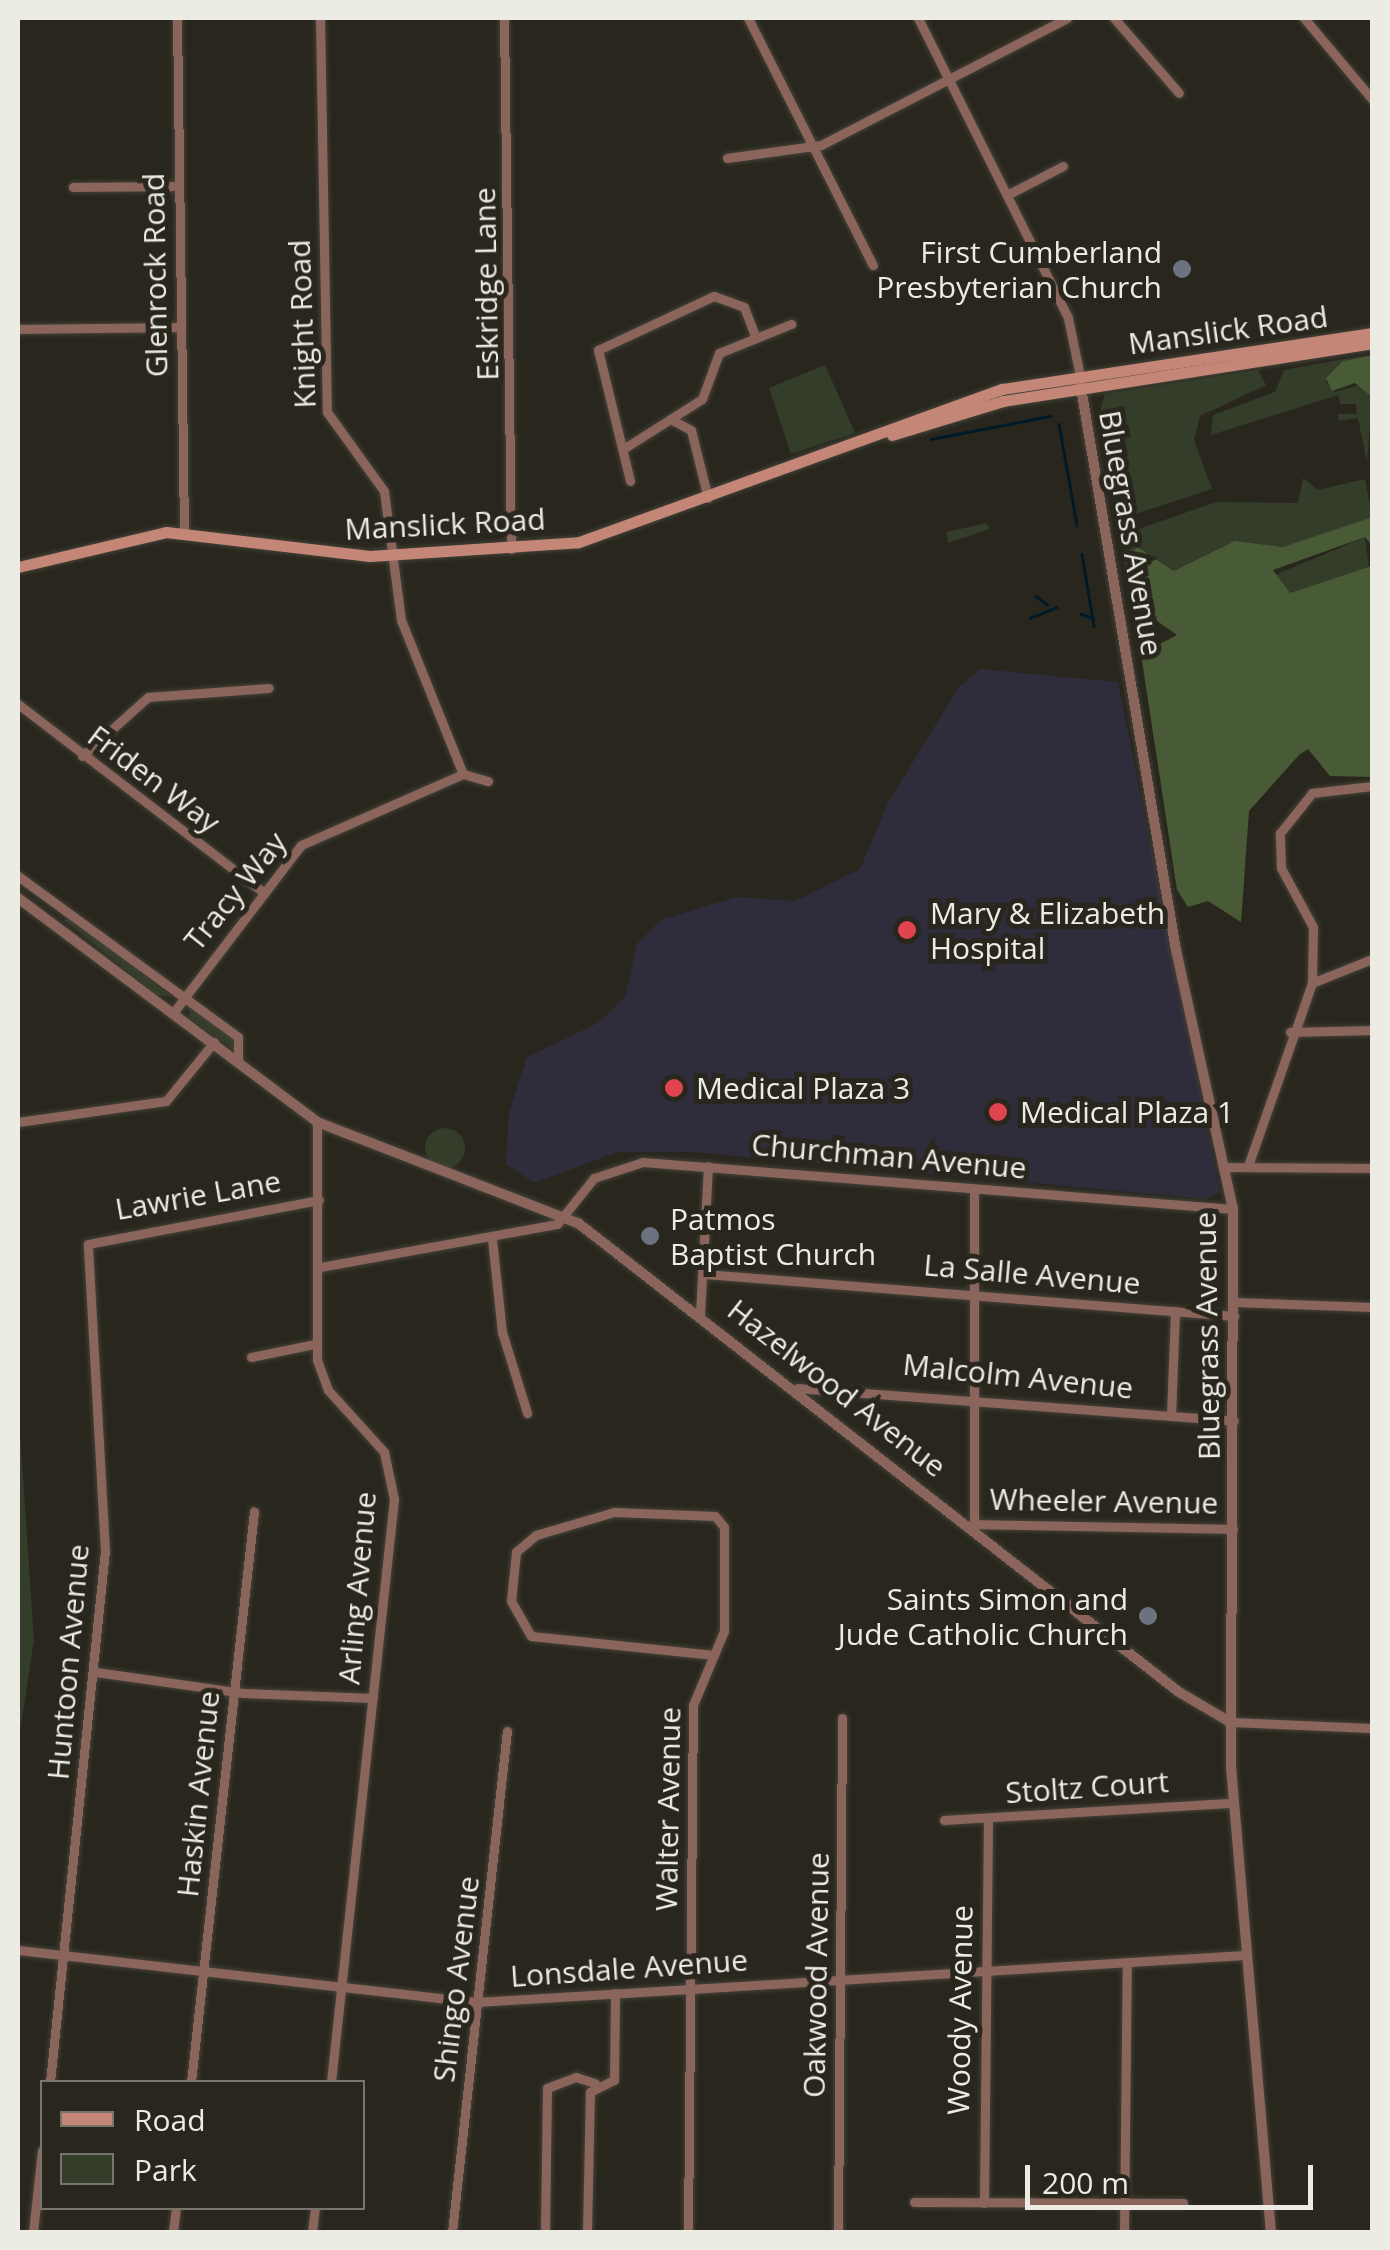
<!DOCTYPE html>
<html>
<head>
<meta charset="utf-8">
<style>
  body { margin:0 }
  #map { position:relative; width:1390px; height:2250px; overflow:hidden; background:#29271d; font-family:"Open Sans",sans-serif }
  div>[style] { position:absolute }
  .medical>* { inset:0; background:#2f2c3c }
  .green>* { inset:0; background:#333d29 }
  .round { border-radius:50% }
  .forest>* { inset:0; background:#495a37 }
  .stream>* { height:2.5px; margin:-1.25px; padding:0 1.25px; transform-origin:1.25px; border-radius:1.25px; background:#001a28 }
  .roads { filter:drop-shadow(0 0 2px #444239) drop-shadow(0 0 2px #444239) }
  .minor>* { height:9px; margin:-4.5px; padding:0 4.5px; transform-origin:4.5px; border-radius:4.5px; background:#8b655b }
  .tertiary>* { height:10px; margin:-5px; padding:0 5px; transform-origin:5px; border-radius:5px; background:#8b655b }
  .secondary>* { height:11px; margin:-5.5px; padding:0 5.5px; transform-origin:5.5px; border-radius:5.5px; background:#c48777 }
  .dots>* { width:28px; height:28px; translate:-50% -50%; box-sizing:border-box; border:5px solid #29271d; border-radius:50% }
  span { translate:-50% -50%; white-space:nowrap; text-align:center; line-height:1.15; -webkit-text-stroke:10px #29271d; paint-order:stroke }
  .poi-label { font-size:30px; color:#ecebe4 }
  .right { translate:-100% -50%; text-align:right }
  .left { translate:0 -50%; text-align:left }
  .street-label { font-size:30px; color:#ecebe4 }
  .frame { position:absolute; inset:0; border:20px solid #ecebe4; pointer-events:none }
  .legend { position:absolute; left:40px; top:2080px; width:325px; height:130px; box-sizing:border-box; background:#29271d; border:2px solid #77756d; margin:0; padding:12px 18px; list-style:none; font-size:30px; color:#ecebe4 }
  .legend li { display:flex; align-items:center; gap:20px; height:50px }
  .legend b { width:50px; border:2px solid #77756d }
  .scale { position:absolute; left:1025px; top:2165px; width:288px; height:45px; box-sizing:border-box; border:5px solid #ecebe4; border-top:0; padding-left:12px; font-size:30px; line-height:35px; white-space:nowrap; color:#ecebe4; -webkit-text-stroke:8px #29271d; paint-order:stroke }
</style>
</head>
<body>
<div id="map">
  <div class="medical">
    <i style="clip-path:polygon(980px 669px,1118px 682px,1220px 1192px,1207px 1199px,693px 1152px,617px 1152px,534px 1183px,506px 1164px,509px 1112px,527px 1057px,598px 1023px,625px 997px,637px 944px,661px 920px,736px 897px,795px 901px,860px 869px,888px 803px,958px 688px)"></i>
  </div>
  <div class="green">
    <i style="clip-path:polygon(1372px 354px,1343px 361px,1326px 382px,1335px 392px,1360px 385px,1372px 397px,1367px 463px,1358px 418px,1339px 421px,1338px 414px,1357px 414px,1356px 404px,1340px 404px,1338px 395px,1211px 435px,1213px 415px,1275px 392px,1284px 370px)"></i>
    <i style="clip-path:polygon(825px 365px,855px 433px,791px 454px,769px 388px)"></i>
    <i style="clip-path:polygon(1258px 370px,1266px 385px,1200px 416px,1194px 440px,1212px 489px,1123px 518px,1099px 415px,1105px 394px)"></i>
    <i style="clip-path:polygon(1303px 478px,1318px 490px,1365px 479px,1372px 517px,1283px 547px,1235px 542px,1174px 571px,1138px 547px,1128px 554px,1128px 587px,1122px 548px,1130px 532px,1216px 502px,1298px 503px)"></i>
    <i style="clip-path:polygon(986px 523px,990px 529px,948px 543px,947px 532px)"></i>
    <i style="clip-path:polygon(1365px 537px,1369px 568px,1290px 593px,1273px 576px)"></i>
    <i style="clip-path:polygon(64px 920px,75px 920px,172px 997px,157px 995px)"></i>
    <i style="clip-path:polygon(189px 1004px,237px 1038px,237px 1052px,189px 1018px)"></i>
    <i class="round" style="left:425px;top:1128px;width:40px;height:40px"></i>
    <i style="clip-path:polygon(18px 1403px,34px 1640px,18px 1744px)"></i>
  </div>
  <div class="forest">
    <i style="clip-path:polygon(1372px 355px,1372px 397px,1355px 383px,1332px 391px,1326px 378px,1343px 361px)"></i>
    <i style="clip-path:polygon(1372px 517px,1372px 546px,1365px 537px,1273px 570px,1290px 593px,1372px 566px,1372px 777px,1330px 776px,1308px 749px,1299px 755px,1249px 811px,1241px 922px,1208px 901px,1188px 907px,1177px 890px,1141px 654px,1177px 635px,1130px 602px,1128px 554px,1138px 547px,1174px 571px,1235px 541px,1283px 547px)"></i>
  </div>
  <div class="stream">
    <i style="left:1059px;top:424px;width:103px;rotate:79.9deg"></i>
    <i style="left:931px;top:439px;width:122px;rotate:-10.9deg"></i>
    <i style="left:1082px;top:554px;width:73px;rotate:80.5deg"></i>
    <i style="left:1036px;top:596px;width:14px;rotate:36deg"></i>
    <i style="left:1081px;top:614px;width:13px;rotate:18deg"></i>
    <i style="left:1030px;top:618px;width:29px;rotate:-22deg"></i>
  </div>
  <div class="roads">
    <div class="minor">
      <i style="left:177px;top:18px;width:514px;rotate:89.22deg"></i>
      <i style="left:320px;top:18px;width:394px;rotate:89deg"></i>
      <i style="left:327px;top:412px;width:97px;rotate:54.2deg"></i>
      <i style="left:384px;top:491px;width:130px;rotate:82.5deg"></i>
      <i style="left:401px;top:620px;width:166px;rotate:68.1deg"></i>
      <i style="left:504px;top:18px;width:531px;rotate:89.24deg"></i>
      <i style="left:748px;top:18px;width:277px;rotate:63.2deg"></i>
      <i style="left:918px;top:18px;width:335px;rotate:63.4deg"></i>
      <i style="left:1068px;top:318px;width:59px;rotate:78.3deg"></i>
      <i style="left:1114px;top:18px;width:99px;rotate:49.1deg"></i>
      <i style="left:1304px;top:18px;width:106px;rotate:50deg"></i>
      <i style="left:727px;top:158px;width:95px;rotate:-7.9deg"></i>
      <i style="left:821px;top:145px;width:277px;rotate:-27.3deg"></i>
      <i style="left:73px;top:187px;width:106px;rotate:-0.5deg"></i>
      <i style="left:1007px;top:195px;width:63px;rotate:-27.4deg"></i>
      <i style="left:18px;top:329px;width:163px;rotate:-0.7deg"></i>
      <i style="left:674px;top:421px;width:19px;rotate:28deg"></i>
      <i style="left:691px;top:430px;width:70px;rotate:76deg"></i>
      <i style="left:623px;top:449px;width:93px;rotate:-32.3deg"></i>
      <i style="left:702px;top:399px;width:49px;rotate:-69.7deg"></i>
      <i style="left:719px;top:353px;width:78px;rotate:-21.9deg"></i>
      <i style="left:630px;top:481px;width:135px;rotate:-103.7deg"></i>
      <i style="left:598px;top:350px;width:128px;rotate:-25deg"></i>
      <i style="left:714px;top:296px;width:32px;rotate:20deg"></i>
      <i style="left:744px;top:307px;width:33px;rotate:69deg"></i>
      <i style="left:18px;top:704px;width:307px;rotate:37.5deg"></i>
      <i style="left:82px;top:756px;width:89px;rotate:-41.8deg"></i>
      <i style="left:148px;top:697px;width:121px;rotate:-4.3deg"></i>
      <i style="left:463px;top:774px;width:26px;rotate:16deg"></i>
      <i style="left:18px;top:876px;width:273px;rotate:36.2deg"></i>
      <i style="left:238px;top:1037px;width:24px;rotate:90deg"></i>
      <i style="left:1312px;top:983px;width:56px;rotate:-89deg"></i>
      <i style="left:1313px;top:927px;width:67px;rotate:-118.5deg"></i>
      <i style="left:1281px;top:868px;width:35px;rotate:-92deg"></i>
      <i style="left:1280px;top:833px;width:51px;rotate:-51.3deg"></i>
      <i style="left:1312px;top:793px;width:60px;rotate:-6.7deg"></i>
      <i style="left:173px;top:1013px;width:211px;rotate:-52.7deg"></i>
      <i style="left:301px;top:845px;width:177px;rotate:-23.7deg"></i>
      <i style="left:1290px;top:1032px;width:82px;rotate:-1.4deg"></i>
      <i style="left:18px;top:1122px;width:149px;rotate:-8.1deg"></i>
      <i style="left:166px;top:1101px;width:76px;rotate:-50.9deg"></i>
      <i style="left:317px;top:1122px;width:238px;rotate:90deg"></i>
      <i style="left:317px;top:1360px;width:32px;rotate:70deg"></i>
      <i style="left:328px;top:1390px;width:84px;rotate:47.9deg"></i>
      <i style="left:384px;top:1452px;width:48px;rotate:78deg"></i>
      <i style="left:394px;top:1499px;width:586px;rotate:96.17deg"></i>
      <i style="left:1249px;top:1163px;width:191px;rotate:-70.7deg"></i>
      <i style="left:1312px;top:983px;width:65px;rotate:-21.8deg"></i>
      <i style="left:1225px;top:1167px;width:147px;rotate:0.4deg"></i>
      <i style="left:974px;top:1189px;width:335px;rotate:90deg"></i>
      <i style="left:974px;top:1524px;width:259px;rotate:1.1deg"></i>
      <i style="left:492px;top:1239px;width:94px;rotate:83.9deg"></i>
      <i style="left:502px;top:1332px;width:85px;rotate:72.8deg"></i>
      <i style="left:320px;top:1267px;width:241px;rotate:-10.3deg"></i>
      <i style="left:557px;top:1224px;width:59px;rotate:-51.2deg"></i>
      <i style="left:594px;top:1178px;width:52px;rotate:-18.1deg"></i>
      <i style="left:643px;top:1162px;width:592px;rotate:4.55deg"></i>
      <i style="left:705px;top:1274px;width:531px;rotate:4.54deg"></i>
      <i style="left:1235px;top:1302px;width:137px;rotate:2.1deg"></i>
      <i style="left:700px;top:1314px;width:148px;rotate:-86.9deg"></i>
      <i style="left:251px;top:1357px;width:65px;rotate:-11.5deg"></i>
      <i style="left:798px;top:1388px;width:437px;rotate:4.3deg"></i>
      <i style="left:1171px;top:1416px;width:105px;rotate:-87.8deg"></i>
      <i style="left:96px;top:1672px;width:148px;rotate:8.1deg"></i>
      <i style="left:243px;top:1693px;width:130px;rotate:2.2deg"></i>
      <i style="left:1230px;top:1722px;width:142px;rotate:2.4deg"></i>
      <i style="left:944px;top:1820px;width:289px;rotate:-3.4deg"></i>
      <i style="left:18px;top:1950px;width:462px;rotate:6.5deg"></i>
      <i style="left:477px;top:2002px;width:769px;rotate:-3.5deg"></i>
      <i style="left:50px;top:2082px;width:534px;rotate:-84.09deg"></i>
      <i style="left:105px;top:1551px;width:307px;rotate:-93.2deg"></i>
      <i style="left:88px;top:1244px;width:235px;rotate:-10.8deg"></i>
      <i style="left:191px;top:2082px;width:574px;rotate:-83.7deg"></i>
      <i style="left:914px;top:2202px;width:269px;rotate:0.2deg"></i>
      <i style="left:984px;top:2203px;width:385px;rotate:-89.4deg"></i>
      <i style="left:33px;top:2232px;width:82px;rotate:-83.7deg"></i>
      <i style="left:173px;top:2232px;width:24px;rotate:-83deg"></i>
      <i style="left:312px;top:2232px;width:24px;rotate:-83deg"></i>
      <i style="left:452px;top:2232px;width:504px;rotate:-83.74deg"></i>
      <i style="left:545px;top:2232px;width:144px;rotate:-89.2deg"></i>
      <i style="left:547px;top:2088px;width:31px;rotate:-21deg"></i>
      <i style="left:576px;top:2077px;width:20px;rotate:18deg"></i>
      <i style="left:587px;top:2232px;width:140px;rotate:-88.8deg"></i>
      <i style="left:590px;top:2092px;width:27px;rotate:-27deg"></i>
      <i style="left:614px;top:2080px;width:87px;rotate:-89.3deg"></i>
      <i style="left:688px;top:2232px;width:527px;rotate:-89.46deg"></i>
      <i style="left:693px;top:1705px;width:80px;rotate:-67.3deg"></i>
      <i style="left:724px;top:1631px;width:104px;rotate:-90deg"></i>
      <i style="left:724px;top:1527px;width:14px;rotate:-129deg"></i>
      <i style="left:715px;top:1516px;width:101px;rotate:-177.7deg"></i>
      <i style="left:614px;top:1512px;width:81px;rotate:163.6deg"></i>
      <i style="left:536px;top:1535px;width:26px;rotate:140deg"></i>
      <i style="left:516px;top:1552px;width:49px;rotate:95.8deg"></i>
      <i style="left:511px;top:1601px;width:40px;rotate:60.3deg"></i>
      <i style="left:531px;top:1636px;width:184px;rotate:5.9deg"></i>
      <i style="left:838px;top:2232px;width:514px;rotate:-89.55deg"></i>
      <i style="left:1124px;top:2232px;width:270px;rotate:-89.4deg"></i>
    </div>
    <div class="tertiary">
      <i style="left:1080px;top:382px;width:576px;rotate:80.41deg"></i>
      <i style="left:1176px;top:950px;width:265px;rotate:77.6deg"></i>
      <i style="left:1233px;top:1209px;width:558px;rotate:90.21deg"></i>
      <i style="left:1231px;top:1767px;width:467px;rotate:85.1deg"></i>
      <i style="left:18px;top:898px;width:374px;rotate:36.8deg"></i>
      <i style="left:317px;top:1122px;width:280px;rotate:21.2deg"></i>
      <i style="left:578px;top:1223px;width:762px;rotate:37.97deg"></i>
      <i style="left:1179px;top:1692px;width:59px;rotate:30.5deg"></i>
    </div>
    <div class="secondary">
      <i style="left:892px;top:435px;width:116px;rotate:-17deg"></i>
      <i style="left:1003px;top:401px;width:374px;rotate:-8.9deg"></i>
      <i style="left:18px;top:567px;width:152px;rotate:-13.3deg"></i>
      <i style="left:166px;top:532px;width:205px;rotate:6.7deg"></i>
      <i style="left:370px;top:556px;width:209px;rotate:-3.8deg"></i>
      <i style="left:579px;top:542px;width:450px;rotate:-19.9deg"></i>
      <i style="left:1002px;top:389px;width:374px;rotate:-8.6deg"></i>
    </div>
  </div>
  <div class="dots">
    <i style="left:1182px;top:269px;background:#6b7280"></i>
    <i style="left:907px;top:930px;background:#e0444e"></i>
    <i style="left:674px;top:1088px;background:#e0444e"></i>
    <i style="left:998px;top:1112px;background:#e0444e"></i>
    <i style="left:650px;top:1236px;background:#6b7280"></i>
    <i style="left:1148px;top:1616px;background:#6b7280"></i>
  </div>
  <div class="poi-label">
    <span class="right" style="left:1162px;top:269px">First Cumberland<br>Presbyterian Church</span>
    <span class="left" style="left:930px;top:930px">Mary &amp; Elizabeth<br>Hospital</span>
    <span class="left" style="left:696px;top:1088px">Medical Plaza 3</span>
    <span class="left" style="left:1020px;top:1112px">Medical Plaza 1</span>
    <span class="left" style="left:670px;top:1236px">Patmos<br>Baptist Church</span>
    <span class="right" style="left:1128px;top:1616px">Saints Simon and<br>Jude Catholic Church</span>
  </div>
  <div class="street-label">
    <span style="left:155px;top:275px;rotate:-91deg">Glenrock Road</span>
    <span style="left:486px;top:284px;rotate:-91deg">Eskridge Lane</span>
    <span style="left:302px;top:324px;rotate:-92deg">Knight Road</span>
    <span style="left:1228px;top:330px;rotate:-8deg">Manslick Road</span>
    <span style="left:445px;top:524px;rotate:-3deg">Manslick Road</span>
    <span style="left:1131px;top:533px;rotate:80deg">Bluegrass Avenue</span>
    <span style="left:154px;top:779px;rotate:37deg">Friden Way</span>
    <span style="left:235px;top:891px;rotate:-51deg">Tracy Way</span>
    <span style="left:889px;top:1156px;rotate:5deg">Churchman Avenue</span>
    <span style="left:198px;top:1195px;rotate:-10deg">Lawrie Lane</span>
    <span style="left:1032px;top:1274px;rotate:5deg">La Salle Avenue</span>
    <span style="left:1207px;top:1336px;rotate:-91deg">Bluegrass Avenue</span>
    <span style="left:1018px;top:1376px;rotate:6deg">Malcolm Avenue</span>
    <span style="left:837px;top:1388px;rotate:38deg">Hazelwood Avenue</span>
    <span style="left:1104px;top:1501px;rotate:1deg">Wheeler Avenue</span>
    <span style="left:357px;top:1588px;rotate:-85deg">Arling Avenue</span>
    <span style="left:68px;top:1662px;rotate:-85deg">Huntoon Avenue</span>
    <span style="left:1087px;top:1787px;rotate:-4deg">Stoltz Court</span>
    <span style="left:198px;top:1794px;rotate:-84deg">Haskin Avenue</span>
    <span style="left:668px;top:1809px;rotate:-89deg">Walter Avenue</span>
    <span style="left:629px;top:1968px;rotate:-4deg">Lonsdale Avenue</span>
    <span style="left:816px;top:1975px;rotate:-89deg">Oakwood Avenue</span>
    <span style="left:456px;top:1979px;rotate:-83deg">Shingo Avenue</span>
    <span style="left:960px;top:2010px;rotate:-89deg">Woody Avenue</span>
  </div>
  <div class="frame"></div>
  <ul class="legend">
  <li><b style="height:12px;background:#c48777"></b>Road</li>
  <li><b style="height:28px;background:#333d29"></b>Park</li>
  </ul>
  <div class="scale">200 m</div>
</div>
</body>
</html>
